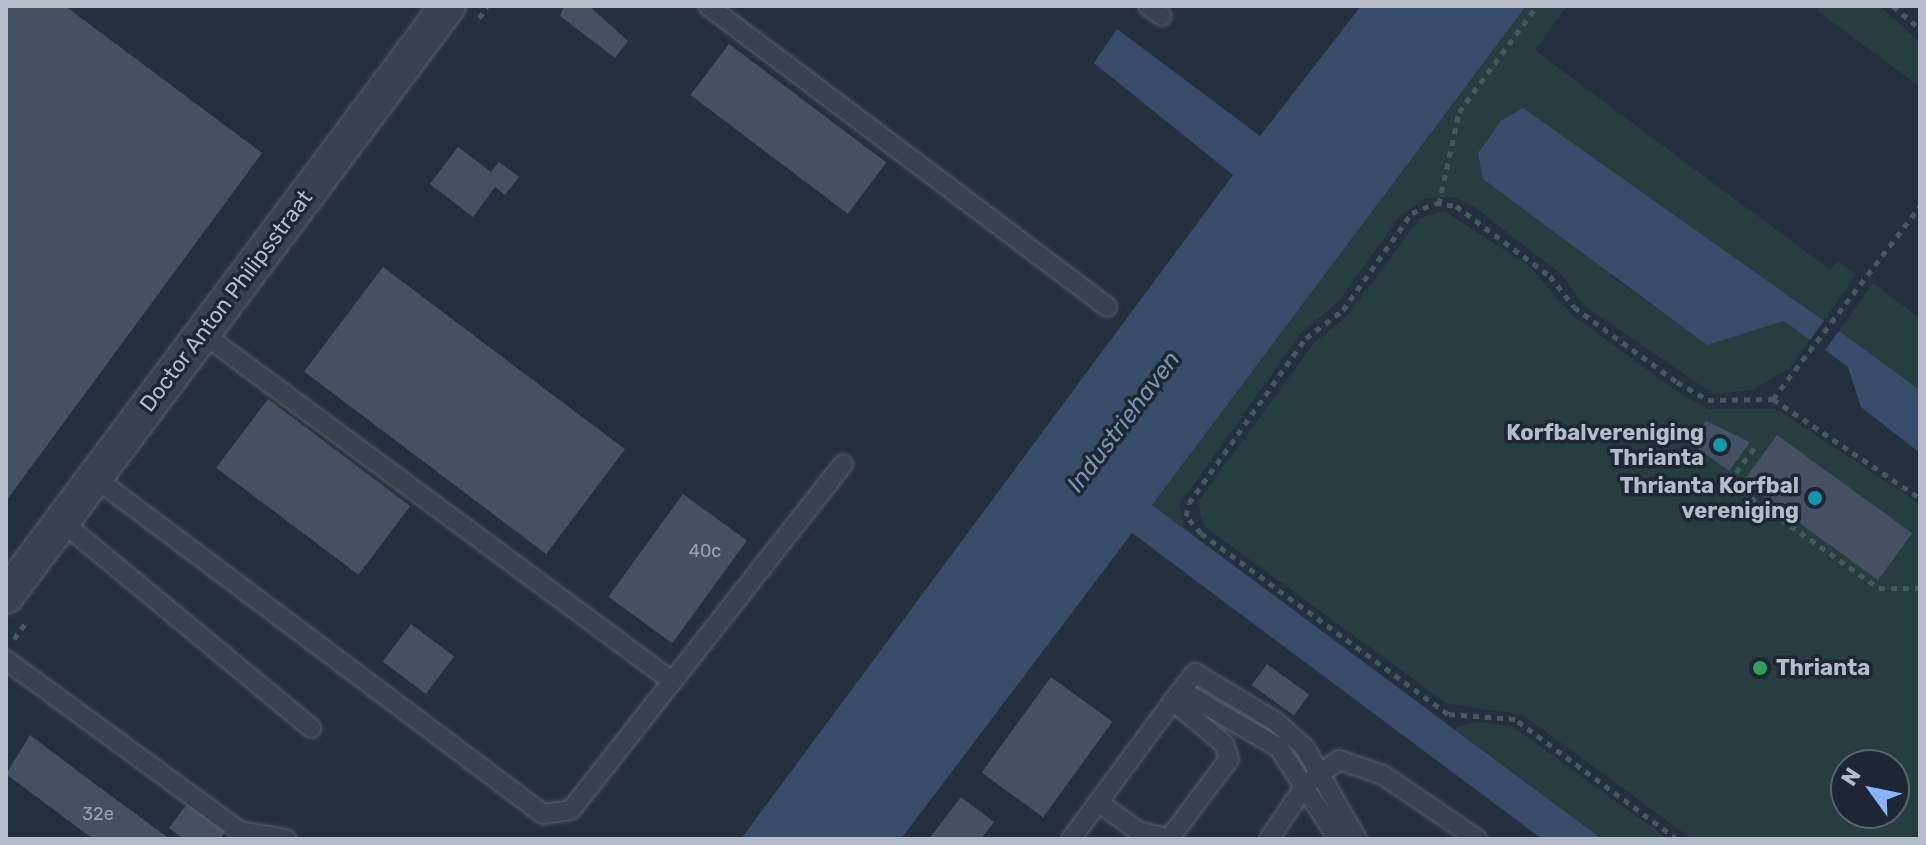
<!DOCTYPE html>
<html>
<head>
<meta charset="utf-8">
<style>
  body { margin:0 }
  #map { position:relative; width:1926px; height:845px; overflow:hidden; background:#242f3e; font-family:Rubik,sans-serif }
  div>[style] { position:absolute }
  .green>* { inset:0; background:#263c3f }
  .water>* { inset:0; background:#394c67 }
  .building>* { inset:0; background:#455162; transform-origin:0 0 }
  .path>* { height:5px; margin-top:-2.5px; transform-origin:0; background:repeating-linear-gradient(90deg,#44595c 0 6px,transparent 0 12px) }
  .roads { filter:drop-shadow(0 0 2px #565f6c) drop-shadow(0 0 2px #565f6c) }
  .service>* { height:18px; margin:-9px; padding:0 9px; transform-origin:9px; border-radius:9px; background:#38414e }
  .minor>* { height:34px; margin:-17px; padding:0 17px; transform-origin:17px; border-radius:17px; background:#38414e }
  .dots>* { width:22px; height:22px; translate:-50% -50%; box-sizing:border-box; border:4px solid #1d2633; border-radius:50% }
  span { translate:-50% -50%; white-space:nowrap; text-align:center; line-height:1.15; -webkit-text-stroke:7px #1d2633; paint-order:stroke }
  .number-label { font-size:18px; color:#98a1af }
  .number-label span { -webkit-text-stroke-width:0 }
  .street-label { font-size:22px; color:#b4bcc9 }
  .poi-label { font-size:22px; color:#b4bcc9; font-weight:700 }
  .right { translate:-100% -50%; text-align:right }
  .left { translate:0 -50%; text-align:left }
  .water-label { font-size:24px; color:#7c92b1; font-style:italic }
  .frame { position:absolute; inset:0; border:8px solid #b4bcc9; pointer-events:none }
  .north { position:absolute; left:1830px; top:749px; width:80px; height:80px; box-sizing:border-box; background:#1d2633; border:2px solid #59626f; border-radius:50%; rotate:303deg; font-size:22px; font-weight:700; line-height:32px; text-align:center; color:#b4bcc9 }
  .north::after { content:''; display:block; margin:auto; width:28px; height:36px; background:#8ab4f8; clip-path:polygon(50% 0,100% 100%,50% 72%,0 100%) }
</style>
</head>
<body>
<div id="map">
  <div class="green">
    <i style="clip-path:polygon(1526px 6px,1567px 6px,1535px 50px,1830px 270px,1838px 261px,1856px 274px,1824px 321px,1522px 108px,1612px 277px,1707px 344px,1784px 321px,1810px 340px,1790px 368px,1752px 390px,1713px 394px,1585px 306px,1561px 274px,1473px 206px,1453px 197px,1426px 198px,1400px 216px,1338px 302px,1301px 333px,1179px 505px,1185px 529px,1152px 505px)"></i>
    <i style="clip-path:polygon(1820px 6px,1880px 6px,1920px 43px,1920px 87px,1817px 11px)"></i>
    <i style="clip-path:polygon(evenodd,1444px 211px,1529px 266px,1571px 314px,1678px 392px,1708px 409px,1776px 409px,1920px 504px,1920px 839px,1692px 839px,1523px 715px,1446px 703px,1204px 526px,1198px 502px,1314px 343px,1348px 315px,1420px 218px,1444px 211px,1846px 765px,1894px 765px,1894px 813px,1846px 813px,1846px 765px)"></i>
    <i style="clip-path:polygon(1873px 283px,1920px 318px,1920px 390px,1839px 331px)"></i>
    <i style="clip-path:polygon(1477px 722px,1512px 726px,1668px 839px,1602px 839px,1454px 728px)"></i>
  </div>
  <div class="water">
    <i style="clip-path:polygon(1361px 6px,1526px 6px,1152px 505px,1602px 839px,1542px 839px,1132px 533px,901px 839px,741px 839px,1233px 175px,1094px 63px,1117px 29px,1260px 136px)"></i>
    <i style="clip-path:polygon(1523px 108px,1824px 321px,1810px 340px,1784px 321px,1707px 345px,1483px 179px,1478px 153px,1501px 121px)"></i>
    <i style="clip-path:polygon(1839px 331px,1920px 390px,1920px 453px,1861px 407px,1848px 367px,1825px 350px)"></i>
  </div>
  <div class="building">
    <i style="clip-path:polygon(6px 6px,65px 6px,262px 153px,6px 501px)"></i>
    <i style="clip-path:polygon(564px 6px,589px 6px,628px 41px,615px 58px,560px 16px)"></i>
    <i style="left:729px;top:44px;width:197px;height:64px;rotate:37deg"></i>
    <i style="clip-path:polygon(458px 147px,491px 172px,499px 162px,519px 177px,505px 195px,495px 187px,473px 217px,430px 184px)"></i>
    <i style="left:383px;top:267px;width:303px;height:131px;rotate:37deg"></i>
    <i style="left:268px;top:399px;width:178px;height:86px;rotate:37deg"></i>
    <i style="clip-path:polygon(1706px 421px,1750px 442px,1729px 471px,1690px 443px)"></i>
    <i style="left:1777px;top:435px;width:167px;height:58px;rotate:36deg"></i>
    <i style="left:683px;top:494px;width:79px;height:127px;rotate:36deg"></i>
    <i style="left:411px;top:624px;width:54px;height:47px;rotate:37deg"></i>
    <i style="left:1267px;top:664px;width:52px;height:26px;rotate:36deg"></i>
    <i style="left:1051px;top:677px;width:76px;height:118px;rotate:36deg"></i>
    <i style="clip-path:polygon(30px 735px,99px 787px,170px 839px,93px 839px,6px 774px)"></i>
    <i style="clip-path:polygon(961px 797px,994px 822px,981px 839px,929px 839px)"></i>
    <i style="clip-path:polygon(189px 801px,227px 829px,220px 839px,184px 839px,169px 828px)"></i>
  </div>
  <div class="path">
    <i style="left:1893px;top:6px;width:35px;rotate:40deg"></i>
    <i style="left:479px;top:18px;width:14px;rotate:-56deg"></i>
    <i style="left:1439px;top:204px;width:94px;rotate:-77.7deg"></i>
    <i style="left:1459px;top:112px;width:132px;rotate:-53.7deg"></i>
    <i style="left:1773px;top:399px;width:243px;rotate:-52.7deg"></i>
    <i style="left:1722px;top:477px;width:192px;rotate:35.3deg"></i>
    <i style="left:1879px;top:588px;width:41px"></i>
    <i style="left:1729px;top:482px;width:44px;rotate:-53.4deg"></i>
    <i style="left:14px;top:639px;width:22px;rotate:-54deg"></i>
    <i style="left:1677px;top:839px;width:202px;rotate:-143.5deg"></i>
    <i style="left:1515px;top:719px;width:67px;rotate:-175.7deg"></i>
    <i style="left:1448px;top:714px;width:306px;rotate:-143.8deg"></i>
    <i style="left:1201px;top:533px;width:23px;rotate:-131deg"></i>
    <i style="left:1186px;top:516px;width:13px;rotate:-77deg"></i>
    <i style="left:1189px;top:503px;width:202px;rotate:-54.7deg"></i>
    <i style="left:1306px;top:338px;width:46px;rotate:-37.1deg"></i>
    <i style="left:1343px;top:310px;width:119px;rotate:-54.6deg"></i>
    <i style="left:1412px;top:213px;width:25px;rotate:-23deg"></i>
    <i style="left:1435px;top:203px;width:21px;rotate:8deg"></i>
    <i style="left:1456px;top:206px;width:117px;rotate:36.7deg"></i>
    <i style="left:1550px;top:276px;width:39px;rotate:52deg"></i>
    <i style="left:1574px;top:307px;width:127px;rotate:36.1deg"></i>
    <i style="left:1677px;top:382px;width:36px;rotate:30deg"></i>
    <i style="left:1708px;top:400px;width:65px;rotate:-0.9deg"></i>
    <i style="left:1773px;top:399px;width:177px;rotate:34deg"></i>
  </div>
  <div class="roads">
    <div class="service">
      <i style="left:708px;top:6px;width:500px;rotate:37deg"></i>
      <i style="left:1148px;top:6px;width:17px;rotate:36deg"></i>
      <i style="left:202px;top:333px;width:585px;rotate:36.52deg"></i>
      <i style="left:94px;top:477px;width:561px;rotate:36.89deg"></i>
      <i style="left:543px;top:814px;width:28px;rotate:-8deg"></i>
      <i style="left:571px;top:810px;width:440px;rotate:-51.8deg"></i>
      <i style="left:61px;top:521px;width:325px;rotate:39.6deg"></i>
      <i style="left:6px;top:660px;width:290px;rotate:36.2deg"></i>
      <i style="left:240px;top:831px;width:47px;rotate:9.9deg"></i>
      <i style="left:1182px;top:691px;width:113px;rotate:30.4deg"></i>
      <i style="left:1279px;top:748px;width:108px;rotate:57deg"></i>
      <i style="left:1173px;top:701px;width:36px;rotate:-52deg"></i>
      <i style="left:1195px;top:673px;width:93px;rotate:31deg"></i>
      <i style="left:1275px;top:721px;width:40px;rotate:42deg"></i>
      <i style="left:1305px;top:748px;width:105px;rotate:60.3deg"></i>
      <i style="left:1098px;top:802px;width:49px;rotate:35.9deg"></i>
      <i style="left:1138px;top:831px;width:32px;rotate:14deg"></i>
      <i style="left:1071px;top:839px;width:172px;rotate:-53.5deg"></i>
      <i style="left:1173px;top:701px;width:67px;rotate:40.1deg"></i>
      <i style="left:1224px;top:744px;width:16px;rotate:72deg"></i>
      <i style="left:1229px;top:759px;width:100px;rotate:126.9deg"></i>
      <i style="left:1269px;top:839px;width:66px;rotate:-56.1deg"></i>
      <i style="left:1306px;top:784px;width:41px;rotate:-36deg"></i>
      <i style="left:1339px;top:760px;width:46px;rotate:18.8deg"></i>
      <i style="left:1383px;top:775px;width:114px;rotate:34.2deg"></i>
    </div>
    <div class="minor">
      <i style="left:6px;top:596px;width:737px;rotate:-53.16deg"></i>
    </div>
  </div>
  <div class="dots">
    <i style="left:1720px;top:445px;background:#0f9aa8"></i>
    <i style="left:1815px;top:498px;background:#0f9aa8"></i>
    <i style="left:1760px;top:668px;background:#2e9e5b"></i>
  </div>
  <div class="number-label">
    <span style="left:705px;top:551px">40c</span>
    <span style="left:98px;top:814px">32e</span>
  </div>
  <div class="street-label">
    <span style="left:226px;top:301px;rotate:-53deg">Doctor Anton Philipsstraat</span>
  </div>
  <div class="poi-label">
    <span class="right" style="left:1704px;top:445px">Korfbalvereniging<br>Thrianta</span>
    <span class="right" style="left:1799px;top:498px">Thrianta Korfbal<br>vereniging</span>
    <span class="left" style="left:1776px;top:668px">Thrianta</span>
  </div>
  <div class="water-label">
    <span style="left:1124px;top:422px;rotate:-53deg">Industriehaven</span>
  </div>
  <div class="frame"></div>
  <div class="north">N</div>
</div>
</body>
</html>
